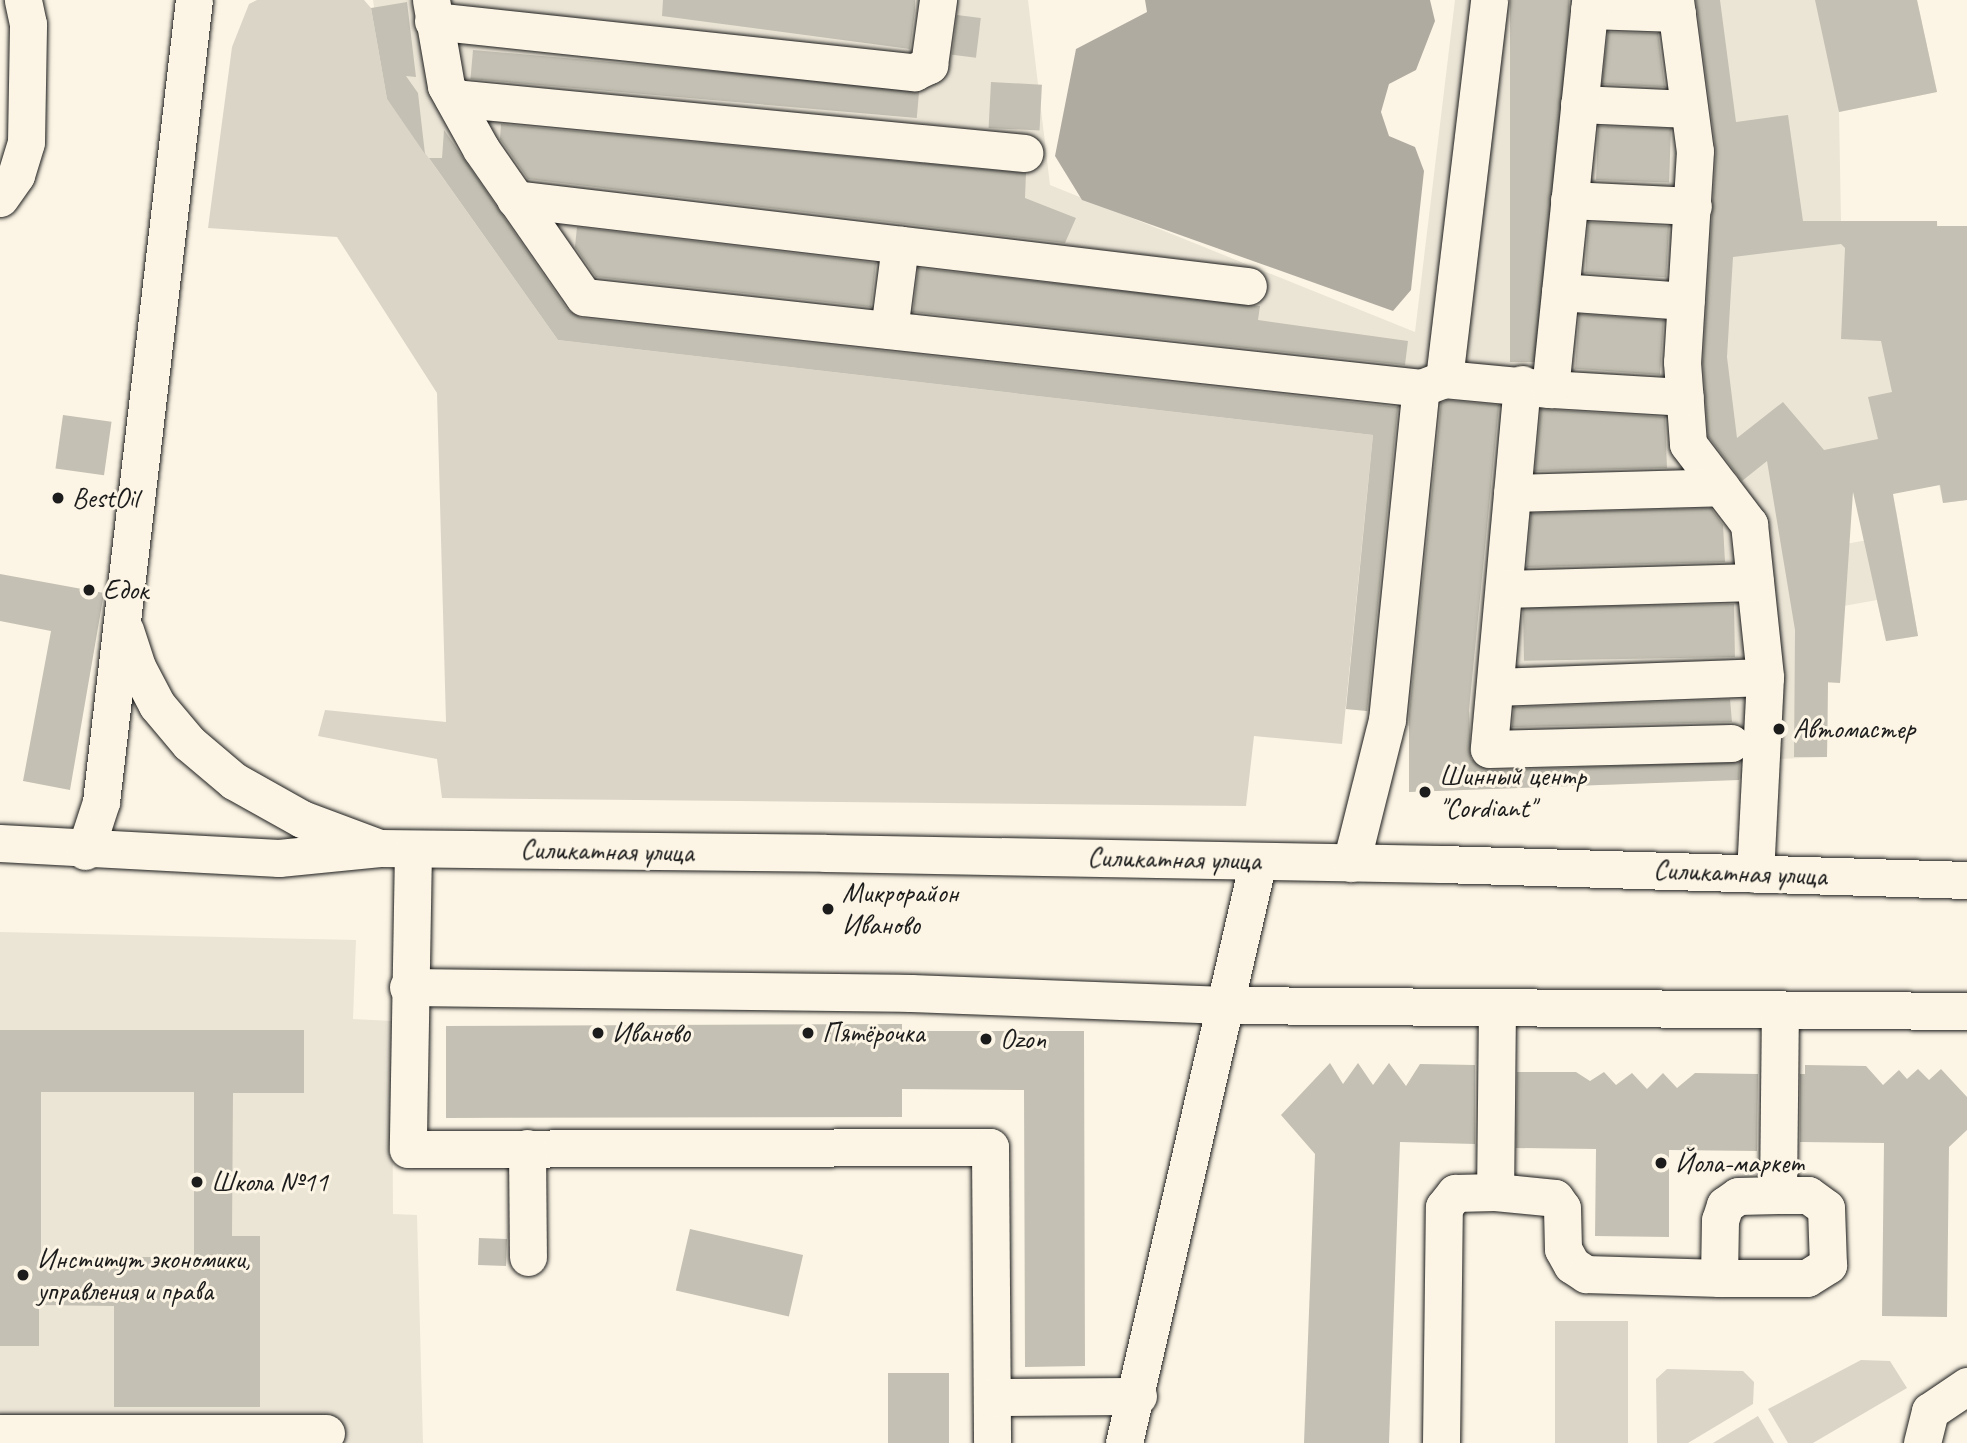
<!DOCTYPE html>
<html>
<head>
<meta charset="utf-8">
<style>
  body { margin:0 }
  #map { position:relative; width:1967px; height:1443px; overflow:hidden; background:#fcf5e5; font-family:Caveat,sans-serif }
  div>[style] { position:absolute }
  .built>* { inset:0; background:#ebe5d6 }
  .green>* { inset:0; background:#dbd5c8; transform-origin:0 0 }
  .water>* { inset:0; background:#b0aba1 }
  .building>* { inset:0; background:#c4c0b3; transform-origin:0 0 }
  .roads { filter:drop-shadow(0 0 2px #1c1c1c) drop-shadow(0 0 2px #1c1c1c) }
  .minor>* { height:37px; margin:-18.5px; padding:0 18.5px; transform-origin:18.5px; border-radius:18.5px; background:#fcf5e5 }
  .dots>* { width:19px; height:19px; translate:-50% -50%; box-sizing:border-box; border:4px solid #fcf5e5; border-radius:50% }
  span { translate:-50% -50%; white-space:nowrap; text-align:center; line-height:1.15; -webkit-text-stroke:6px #fcf5e5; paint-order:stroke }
  .poi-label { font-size:28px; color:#1c1c1c }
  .left { translate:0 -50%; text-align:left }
  .street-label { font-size:28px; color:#1c1c1c }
</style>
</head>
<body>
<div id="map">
  <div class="built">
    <i style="clip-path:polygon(373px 0,1028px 0,1050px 185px,1415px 332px,1455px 0,1917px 0,1937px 92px,1839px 112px,1841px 221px,1937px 221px,1967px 500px,1943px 503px,1939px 485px,1838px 481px,1829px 547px,1873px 539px,1870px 515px,1896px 510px,1918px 636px,1886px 641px,1877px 600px,1827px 609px,1832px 641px,1843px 642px,1840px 683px,1828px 683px,1827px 757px,1777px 759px,1752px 779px,1409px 792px,1409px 726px,1369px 711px,1346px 709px,1373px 435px,558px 340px,387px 99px)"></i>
    <i style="clip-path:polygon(0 932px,356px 940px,353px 1019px,392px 1021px,393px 1214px,417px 1215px,423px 1443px,0 1443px)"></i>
  </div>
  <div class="green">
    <i style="clip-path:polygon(257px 0,364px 0,371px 8px,387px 99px,558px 340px,1373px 435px,1342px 744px,1254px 736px,1246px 806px,442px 798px,437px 759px,318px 736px,325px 710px,446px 722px,437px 393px,337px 237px,208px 228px,232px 47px,249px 4px)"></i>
    <i style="left:1555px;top:1321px;width:73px;height:122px"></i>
    <i style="clip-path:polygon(1861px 1360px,1890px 1361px,1907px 1388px,1813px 1443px,1788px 1443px,1768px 1409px)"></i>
    <i style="clip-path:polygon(1667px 1369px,1743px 1371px,1754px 1382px,1753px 1404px,1688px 1443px,1657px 1443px,1656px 1379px)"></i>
    <i style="clip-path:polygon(1758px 1416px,1774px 1443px,1713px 1443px)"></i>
  </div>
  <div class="water">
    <i style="clip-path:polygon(1145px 0,1430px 0,1435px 21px,1416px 70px,1389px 84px,1381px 112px,1389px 136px,1415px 147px,1424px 171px,1411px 290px,1393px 311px,1082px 200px,1055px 156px,1076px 49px,1147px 12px)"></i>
  </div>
  <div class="building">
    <i style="clip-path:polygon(663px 0,915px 0,915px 10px,910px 49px,662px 16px)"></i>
    <i style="left:1510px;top:0;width:59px;height:362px"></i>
    <i style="clip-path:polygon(evenodd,1696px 0,1720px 0,1736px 122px,1788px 115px,1803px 221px,1937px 221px,1937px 226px,1967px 226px,1967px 500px,1943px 503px,1940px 485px,1893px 494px,1918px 636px,1886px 641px,1853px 492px,1840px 683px,1828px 682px,1827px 757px,1794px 757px,1795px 630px,1767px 461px,1742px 481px,1708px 436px,1703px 362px,1716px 152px,1696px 0,1841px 244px,1845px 248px,1841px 339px,1881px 341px,1892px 392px,1868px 397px,1878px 439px,1824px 450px,1783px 402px,1737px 438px,1727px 357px,1733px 257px,1841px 244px)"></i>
    <i style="clip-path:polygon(1815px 0,1917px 0,1937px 92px,1839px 112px)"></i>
    <i style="clip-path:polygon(407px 2px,416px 77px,406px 76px,418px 93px,425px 154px,387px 99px,371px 8px)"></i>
    <i style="left:957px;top:15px;width:24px;height:40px;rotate:7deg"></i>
    <i style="clip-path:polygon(1608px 32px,1658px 33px,1665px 87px,1602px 84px)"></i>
    <i style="left:473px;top:50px;width:448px;height:29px;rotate:5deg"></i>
    <i style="left:991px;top:82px;width:51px;height:46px;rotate:3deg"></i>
    <i style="clip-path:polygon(501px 124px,1026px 173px,1025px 198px,1076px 218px,1065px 243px,528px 179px,500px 139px)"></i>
    <i style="left:1598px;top:126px;width:73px;height:54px;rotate:2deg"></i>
    <i style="clip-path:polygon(444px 130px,567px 309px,581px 318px,1398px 407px,1367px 711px,1346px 709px,1373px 435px,558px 340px,429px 158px,442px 158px)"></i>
    <i style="left:1588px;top:222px;width:81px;height:51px;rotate:3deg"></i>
    <i style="clip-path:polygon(577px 227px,876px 263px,871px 307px,596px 277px,575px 247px)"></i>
    <i style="clip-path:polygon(918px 268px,1260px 306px,1258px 320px,1408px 341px,1405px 365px,913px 312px)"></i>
    <i style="left:1579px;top:314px;width:85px;height:55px;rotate:4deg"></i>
    <i style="clip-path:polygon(1447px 400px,1499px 405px,1469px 710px,1471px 759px,1490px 770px,1740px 762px,1739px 780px,1409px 792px,1409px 715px,1441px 403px)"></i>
    <i style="clip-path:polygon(1541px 409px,1665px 417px,1667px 468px,1535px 471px)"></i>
    <i style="left:63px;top:415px;width:49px;height:54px;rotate:8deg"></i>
    <i style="clip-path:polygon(1711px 508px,1723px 525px,1725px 562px,1527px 567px,1531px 513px)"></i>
    <i style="clip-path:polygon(0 574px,104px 593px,70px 790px,23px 781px,51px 631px,0 621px)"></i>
    <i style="left:1734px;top:604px;width:53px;height:211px;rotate:89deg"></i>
    <i style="clip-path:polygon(1730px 699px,1732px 722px,1512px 727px,1514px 707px)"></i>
    <i style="clip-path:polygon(902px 1024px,902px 1031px,1084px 1031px,1085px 1366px,1025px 1367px,1024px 1090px,902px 1089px,902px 1117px,446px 1118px,446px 1026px)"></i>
    <i style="clip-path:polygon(evenodd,0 1030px,304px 1030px,304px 1093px,233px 1093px,232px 1236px,260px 1236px,260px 1407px,114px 1407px,114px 1306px,39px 1305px,39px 1346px,0 1346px,0 1030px,41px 1092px,194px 1092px,194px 1257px,41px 1257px,41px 1092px)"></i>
    <i style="clip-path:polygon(1330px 1063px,1343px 1084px,1358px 1063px,1373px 1085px,1389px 1063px,1406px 1086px,1420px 1064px,1475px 1065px,1475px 1144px,1400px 1142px,1389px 1443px,1304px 1443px,1315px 1154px,1281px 1115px)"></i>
    <i style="clip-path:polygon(1805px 1065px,1866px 1066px,1883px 1085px,1899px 1070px,1907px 1079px,1918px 1069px,1929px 1080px,1941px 1069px,1967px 1097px,1967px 1130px,1949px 1147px,1947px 1317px,1882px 1316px,1884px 1143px,1800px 1142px,1800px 1074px,1805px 1074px)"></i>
    <i style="clip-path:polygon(1517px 1072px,1576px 1072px,1590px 1081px,1604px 1072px,1616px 1085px,1632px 1073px,1647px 1089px,1663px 1073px,1677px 1088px,1695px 1073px,1758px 1074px,1757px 1151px,1669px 1150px,1669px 1237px,1595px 1236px,1596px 1149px,1516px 1148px)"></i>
    <i style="left:690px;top:1229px;width:116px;height:63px;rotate:13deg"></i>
    <i style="left:479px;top:1238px;width:28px;height:27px;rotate:2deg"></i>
    <i style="left:888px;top:1373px;width:61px;height:70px"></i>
  </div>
  <div class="roads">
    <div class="minor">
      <i style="left:431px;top:0;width:87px;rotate:80.1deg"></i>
      <i style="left:446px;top:86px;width:72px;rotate:60.9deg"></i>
      <i style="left:481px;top:149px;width:180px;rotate:55.2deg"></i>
      <i style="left:584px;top:297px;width:842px;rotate:6.2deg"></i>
      <i style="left:1675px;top:0;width:152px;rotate:82.5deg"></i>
      <i style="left:1695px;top:151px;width:211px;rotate:93.5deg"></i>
      <i style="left:1682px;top:362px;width:82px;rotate:85.8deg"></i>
      <i style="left:1688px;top:444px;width:101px;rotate:52.7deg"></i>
      <i style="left:1749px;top:524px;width:154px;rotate:84deg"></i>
      <i style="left:1765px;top:677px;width:197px;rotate:92.9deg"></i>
      <i style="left:1589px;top:10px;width:88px;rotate:2deg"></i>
      <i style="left:433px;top:21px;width:484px;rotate:6.1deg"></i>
      <i style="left:914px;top:72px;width:17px;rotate:-25deg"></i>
      <i style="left:929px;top:65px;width:66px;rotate:-82.1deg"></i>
      <i style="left:453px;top:98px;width:574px;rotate:5.5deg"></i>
      <i style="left:1579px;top:104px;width:110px;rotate:2.6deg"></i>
      <i style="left:0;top:198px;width:28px;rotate:-55deg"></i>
      <i style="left:16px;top:175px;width:34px;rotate:-73deg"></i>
      <i style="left:26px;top:142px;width:118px;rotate:-89deg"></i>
      <i style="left:28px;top:24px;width:25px;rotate:-102deg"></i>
      <i style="left:515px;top:199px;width:738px;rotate:6.77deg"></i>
      <i style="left:1569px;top:200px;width:124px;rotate:2.8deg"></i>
      <i style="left:1560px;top:292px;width:126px;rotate:4.1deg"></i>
      <i style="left:889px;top:330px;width:86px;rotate:-82.6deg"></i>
      <i style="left:1444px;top:379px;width:382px;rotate:-83.2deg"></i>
      <i style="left:1522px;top:384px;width:366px;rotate:95.2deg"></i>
      <i style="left:1489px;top:749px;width:242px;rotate:-1.4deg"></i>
      <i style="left:1550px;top:389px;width:135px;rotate:3.4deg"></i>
      <i style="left:1512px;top:493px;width:209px;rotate:-1.6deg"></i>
      <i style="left:1504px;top:589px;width:251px;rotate:-1.6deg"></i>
      <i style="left:125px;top:630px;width:39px;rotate:72deg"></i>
      <i style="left:137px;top:667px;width:43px;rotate:62.2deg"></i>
      <i style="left:157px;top:705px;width:50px;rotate:49.9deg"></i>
      <i style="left:189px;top:743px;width:59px;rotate:40.2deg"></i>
      <i style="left:234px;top:781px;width:78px;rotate:29.2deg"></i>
      <i style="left:302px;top:819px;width:80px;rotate:20.5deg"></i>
      <i style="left:1495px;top:687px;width:270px;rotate:-2.1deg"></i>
      <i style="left:0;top:843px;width:279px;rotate:3.1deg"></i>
      <i style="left:279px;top:858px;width:101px;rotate:-5.7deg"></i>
      <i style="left:380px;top:848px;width:445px;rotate:0.6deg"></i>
      <i style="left:825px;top:853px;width:616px;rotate:1.02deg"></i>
      <i style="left:1441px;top:864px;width:526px;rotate:1.74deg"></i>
      <i style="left:413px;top:850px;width:299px;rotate:91deg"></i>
      <i style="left:408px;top:1149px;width:582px;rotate:-0.2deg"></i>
      <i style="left:990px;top:1147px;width:296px;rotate:89.6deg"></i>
      <i style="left:85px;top:851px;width:52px;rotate:-71.9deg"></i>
      <i style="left:101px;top:802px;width:807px;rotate:-83.39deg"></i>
      <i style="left:1351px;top:863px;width:147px;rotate:-75.9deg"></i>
      <i style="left:1387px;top:720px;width:334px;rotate:-84.2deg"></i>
      <i style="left:1421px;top:388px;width:25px;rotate:-21deg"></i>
      <i style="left:1444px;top:379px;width:106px;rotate:5.4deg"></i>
      <i style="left:1550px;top:389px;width:391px;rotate:-84.1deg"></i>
      <i style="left:408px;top:987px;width:503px;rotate:0.68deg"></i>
      <i style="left:911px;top:993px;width:314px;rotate:2.2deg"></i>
      <i style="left:1225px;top:1005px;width:742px;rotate:0.46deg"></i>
      <i style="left:1497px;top:1007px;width:185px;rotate:90.6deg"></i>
      <i style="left:1495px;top:1192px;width:60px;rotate:5.7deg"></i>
      <i style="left:1555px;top:1198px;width:12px;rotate:55deg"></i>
      <i style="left:1562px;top:1208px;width:41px;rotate:88.6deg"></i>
      <i style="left:1563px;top:1249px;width:18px;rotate:61deg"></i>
      <i style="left:1572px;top:1265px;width:17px;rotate:33deg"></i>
      <i style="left:1586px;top:1274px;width:133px;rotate:1.7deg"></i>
      <i style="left:527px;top:1148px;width:109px;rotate:89.5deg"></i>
      <i style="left:1778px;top:1195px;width:40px;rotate:178.6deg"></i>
      <i style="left:1738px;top:1196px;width:16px;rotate:145deg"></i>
      <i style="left:1725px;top:1205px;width:16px;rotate:108deg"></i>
      <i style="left:1720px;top:1220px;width:58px;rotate:91deg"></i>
      <i style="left:1719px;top:1278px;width:88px"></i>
      <i style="left:1807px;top:1278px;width:25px;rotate:-32deg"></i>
      <i style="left:1828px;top:1265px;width:57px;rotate:-92deg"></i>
      <i style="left:1826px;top:1208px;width:22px;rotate:-144deg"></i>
      <i style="left:1808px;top:1195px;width:30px;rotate:180deg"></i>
      <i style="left:1778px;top:1195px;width:185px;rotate:-89.4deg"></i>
      <i style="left:992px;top:1397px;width:146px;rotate:-0.4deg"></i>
      <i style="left:0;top:1433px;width:326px"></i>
      <i style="left:1124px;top:1443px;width:597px;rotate:-77.03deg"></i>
      <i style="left:1441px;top:1443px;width:236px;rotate:-89.3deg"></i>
      <i style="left:1444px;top:1207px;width:18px;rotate:-52deg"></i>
      <i style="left:1455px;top:1193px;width:40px;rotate:-1.4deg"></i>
      <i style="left:1922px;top:1443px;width:33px;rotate:-76deg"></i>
      <i style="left:1930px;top:1411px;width:45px;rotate:-34deg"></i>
    </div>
  </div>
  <div class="dots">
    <i style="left:58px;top:498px;background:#1c1c1c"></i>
    <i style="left:89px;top:590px;background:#1c1c1c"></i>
    <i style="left:1779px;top:729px;background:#1c1c1c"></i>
    <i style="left:1425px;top:792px;background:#1c1c1c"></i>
    <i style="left:828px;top:909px;background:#1c1c1c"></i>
    <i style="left:598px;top:1033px;background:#1c1c1c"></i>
    <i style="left:808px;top:1033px;background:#1c1c1c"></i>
    <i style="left:986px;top:1039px;background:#1c1c1c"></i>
    <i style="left:1661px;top:1163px;background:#1c1c1c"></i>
    <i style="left:197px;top:1182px;background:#1c1c1c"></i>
    <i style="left:23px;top:1275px;background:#1c1c1c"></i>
  </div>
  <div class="poi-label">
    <span class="left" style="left:72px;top:498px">BestOil</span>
    <span class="left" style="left:103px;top:590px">Едок</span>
    <span class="left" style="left:1793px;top:729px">Автомастер</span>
    <span class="left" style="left:1439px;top:792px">Шинный центр<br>"Cordiant"</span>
    <span class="left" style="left:842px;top:909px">Микрорайон<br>Иваново</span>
    <span class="left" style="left:612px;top:1033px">Иваново</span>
    <span class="left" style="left:822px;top:1033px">Пятёрочка</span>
    <span class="left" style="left:1000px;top:1039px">Ozon</span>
    <span class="left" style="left:1675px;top:1163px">Йола-маркет</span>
    <span class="left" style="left:211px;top:1182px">Школа №11</span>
    <span class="left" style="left:37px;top:1275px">Институт экономики,<br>управления и права</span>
  </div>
  <div class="street-label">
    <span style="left:607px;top:851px;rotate:1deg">Силикатная улица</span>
    <span style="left:1174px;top:859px;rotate:1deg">Силикатная улица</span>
    <span style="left:1740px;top:873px;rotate:2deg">Силикатная улица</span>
  </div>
</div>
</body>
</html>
